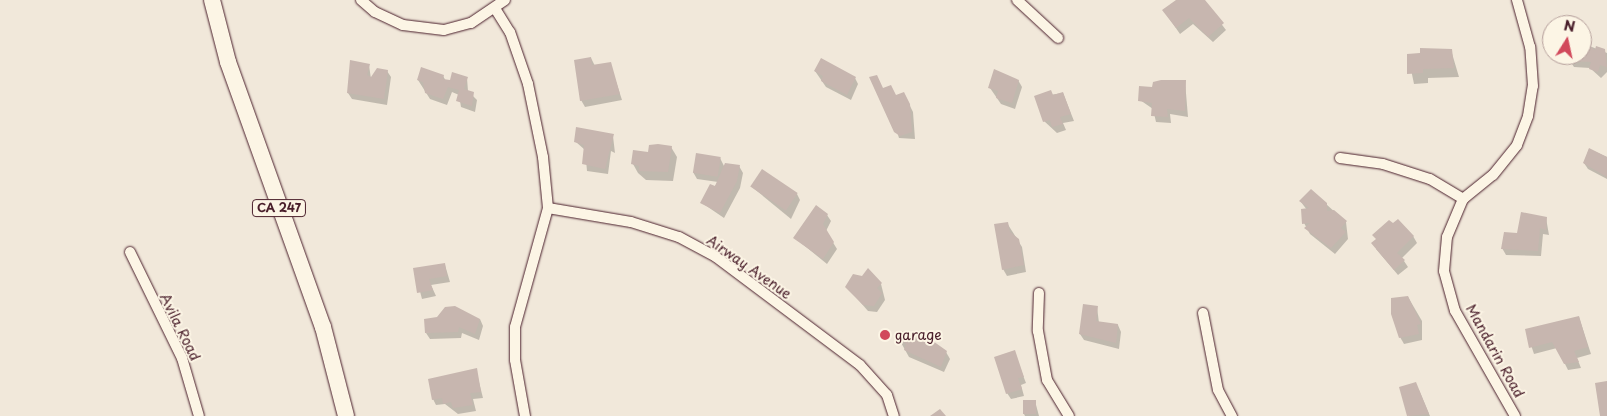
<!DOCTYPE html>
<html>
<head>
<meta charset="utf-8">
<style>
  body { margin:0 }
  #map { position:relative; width:1607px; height:416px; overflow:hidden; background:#f1e8da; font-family:"Playpen Sans",sans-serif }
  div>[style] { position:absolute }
  .shadow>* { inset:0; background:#0003 }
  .building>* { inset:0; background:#c7b6af; transform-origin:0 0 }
  .roads { filter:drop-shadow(0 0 1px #4a1f2b) drop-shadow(0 0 1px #4a1f2b) }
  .street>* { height:10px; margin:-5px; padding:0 5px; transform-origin:5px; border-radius:5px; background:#fcf5e5 }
  .primary>* { height:16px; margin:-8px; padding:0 8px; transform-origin:8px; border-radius:8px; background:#fcf5e5 }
  .dots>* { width:14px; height:14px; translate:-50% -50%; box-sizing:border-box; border:2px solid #fcf5e5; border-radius:50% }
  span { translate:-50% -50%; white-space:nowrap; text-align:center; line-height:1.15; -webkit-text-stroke:4px #fcf5e5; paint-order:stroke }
  .shield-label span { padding:1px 4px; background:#fcf5e5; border:1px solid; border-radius:4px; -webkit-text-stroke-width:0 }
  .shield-label { font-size:12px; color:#4a1f2b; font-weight:700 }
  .street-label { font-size:14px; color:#4a1f2b }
  .poi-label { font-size:14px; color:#4a1f2b }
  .left { translate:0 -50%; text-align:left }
  .north { position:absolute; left:1542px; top:15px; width:50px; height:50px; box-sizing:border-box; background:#fcf5e5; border:1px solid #b59f9b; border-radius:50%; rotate:10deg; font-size:14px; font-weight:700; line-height:20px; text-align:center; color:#4a1f2b }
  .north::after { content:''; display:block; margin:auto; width:18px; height:22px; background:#d1495b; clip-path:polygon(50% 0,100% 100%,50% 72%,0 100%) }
</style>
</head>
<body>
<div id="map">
  <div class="shadow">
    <i style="clip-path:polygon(1178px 0,1203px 0,1226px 30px,1213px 42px,1193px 24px,1180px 34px,1164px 11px)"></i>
    <i style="clip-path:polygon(1582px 43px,1607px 53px,1607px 72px,1601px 78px,1590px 68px,1574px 67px,1570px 61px,1572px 55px,1582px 55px)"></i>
    <i style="clip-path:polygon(1451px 50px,1459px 77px,1428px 78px,1428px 83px,1414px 84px,1408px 55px)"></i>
    <i style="clip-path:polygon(591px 58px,595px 66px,610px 63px,622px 100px,585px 107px,581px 100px)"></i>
    <i style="clip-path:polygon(369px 65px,371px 79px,387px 71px,391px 77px,387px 105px,352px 99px,348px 93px)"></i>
    <i style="clip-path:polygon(815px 71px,855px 78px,858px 84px,851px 100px,826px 87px)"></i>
    <i style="clip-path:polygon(443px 76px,446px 81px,467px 78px,468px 91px,477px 100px,475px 112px,461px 107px,459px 95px,452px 92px,447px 105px,430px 99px,418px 80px)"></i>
    <i style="clip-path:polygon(1018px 80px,1022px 87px,1015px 109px,1001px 104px,990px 88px)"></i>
    <i style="clip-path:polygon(1185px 81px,1188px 117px,1170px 114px,1171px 123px,1156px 122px,1153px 109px,1140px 100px,1154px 89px)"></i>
    <i style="clip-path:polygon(883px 89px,896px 97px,904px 94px,913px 112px,915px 139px,899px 138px)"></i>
    <i style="clip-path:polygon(1063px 93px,1074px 121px,1063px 123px,1066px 130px,1057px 133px,1044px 121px,1036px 97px)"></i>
    <i style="clip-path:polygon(613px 136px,615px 153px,611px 151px,608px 174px,587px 171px,585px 150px,576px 142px)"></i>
    <i style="clip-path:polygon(671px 147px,677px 157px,673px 181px,646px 180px,638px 173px,633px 164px)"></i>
    <i style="clip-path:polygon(1589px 149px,1607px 157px,1607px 179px,1588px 169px,1584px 163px)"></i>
    <i style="clip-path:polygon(720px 158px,724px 166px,739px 166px,743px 173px,740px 188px,724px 218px,702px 203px,718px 182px,697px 179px,693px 172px)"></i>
    <i style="clip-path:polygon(752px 187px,797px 194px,800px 200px,791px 219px)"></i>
    <i style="clip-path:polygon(1301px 202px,1326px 204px,1346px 222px,1348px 239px,1335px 254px,1310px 234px,1304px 223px,1307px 210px)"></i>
    <i style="clip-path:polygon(827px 215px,831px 221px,826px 231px,837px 249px,827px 264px,795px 238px)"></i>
    <i style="clip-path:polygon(1546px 218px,1549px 235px,1543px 234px,1541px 256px,1506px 255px,1502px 248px)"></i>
    <i style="clip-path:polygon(1007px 223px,1022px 247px,1026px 272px,1007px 276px,1003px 269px)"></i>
    <i style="clip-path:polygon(1413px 236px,1417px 243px,1402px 258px,1408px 267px,1398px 275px,1376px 249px)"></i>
    <i style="clip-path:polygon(445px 265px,450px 282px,431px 285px,436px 296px,422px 299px,414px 269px)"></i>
    <i style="clip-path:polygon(881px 284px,885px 300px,877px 312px,868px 311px,847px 287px)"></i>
    <i style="clip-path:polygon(1408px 297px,1422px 321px,1422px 340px,1404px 344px,1400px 337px)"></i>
    <i style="clip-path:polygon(1097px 307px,1099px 323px,1118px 325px,1121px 332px,1119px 349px,1084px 340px,1080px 334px)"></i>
    <i style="clip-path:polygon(1579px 317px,1591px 354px,1577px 358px,1581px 368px,1568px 370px,1557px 348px,1534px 354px,1526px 330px)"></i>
    <i style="clip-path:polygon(480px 319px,483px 326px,479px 340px,462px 333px,461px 338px,430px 339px,426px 333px)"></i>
    <i style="clip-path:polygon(885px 331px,890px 337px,887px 339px,883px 333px)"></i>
    <i style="clip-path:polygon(903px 332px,912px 332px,946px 352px,950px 359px,944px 372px,909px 357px,899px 339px)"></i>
    <i style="clip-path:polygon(1014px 352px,1026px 383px,1021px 385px,1024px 396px,1011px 399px,1007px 393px)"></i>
    <i style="clip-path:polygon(476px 370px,483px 398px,473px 399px,476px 411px,458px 414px,445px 404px,436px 405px,433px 399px)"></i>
    <i style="clip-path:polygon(1401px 388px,1419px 390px,1430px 416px,1409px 416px)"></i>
    <i style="clip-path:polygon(1035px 401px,1039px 416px,1025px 416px,1024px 414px)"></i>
  </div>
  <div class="building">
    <i style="clip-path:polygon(1176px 0,1205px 0,1224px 23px,1208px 37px,1189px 18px,1176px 28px,1162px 10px)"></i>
    <i style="clip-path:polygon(1582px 40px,1595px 50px,1596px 46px,1605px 49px,1607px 67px,1600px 65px,1598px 72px,1589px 69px,1591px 62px,1569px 61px,1571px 55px,1582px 55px)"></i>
    <i style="clip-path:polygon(1420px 48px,1452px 49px,1454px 68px,1423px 69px,1423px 73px,1407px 74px,1407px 54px,1420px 53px)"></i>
    <i style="clip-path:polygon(591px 57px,592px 65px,611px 62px,620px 94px,580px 101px,574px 60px)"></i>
    <i style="clip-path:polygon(821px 58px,856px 77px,847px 95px,821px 81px,823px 76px,814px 71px)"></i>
    <i style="clip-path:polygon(350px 60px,370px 64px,367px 75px,371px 77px,377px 68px,388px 70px,384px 99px,347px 93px)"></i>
    <i style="clip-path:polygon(421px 67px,444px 75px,443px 79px,450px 80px,452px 72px,468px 77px,464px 89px,474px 92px,472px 106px,456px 101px,459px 90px,448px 87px,443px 99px,425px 93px,423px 82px,417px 80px)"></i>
    <i style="clip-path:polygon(994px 69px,1019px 80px,1012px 103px,996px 98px,998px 91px,988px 88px)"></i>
    <i style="clip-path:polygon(877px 75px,883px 88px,891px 85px,896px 95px,904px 92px,910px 104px,912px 132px,900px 136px,894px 132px,869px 77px)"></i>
    <i style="clip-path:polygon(1161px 80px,1186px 80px,1185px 111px,1167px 109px,1168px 117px,1151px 116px,1152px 103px,1138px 101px,1139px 86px,1152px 87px,1153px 82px)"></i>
    <i style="clip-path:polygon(1051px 90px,1053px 95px,1063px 92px,1071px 114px,1060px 117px,1063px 124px,1052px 127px,1050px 120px,1043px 122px,1034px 96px)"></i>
    <i style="clip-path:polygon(576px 127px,614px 134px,605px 169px,582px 164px,584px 145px,574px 142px)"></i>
    <i style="clip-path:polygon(658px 144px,672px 146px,668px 172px,639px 171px,639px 166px,631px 164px,633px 150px,648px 152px,649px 145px)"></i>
    <i style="clip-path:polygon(1589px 148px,1607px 157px,1607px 177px,1583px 163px)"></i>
    <i style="left:696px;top:153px;width:25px;height:20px;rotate:9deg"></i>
    <i style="clip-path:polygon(725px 163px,740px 165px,737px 181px,720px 213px,700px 203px,710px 184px,715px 186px)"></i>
    <i style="left:762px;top:169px;width:43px;height:21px;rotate:34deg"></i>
    <i style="clip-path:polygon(1311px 189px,1327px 203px,1327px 211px,1334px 210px,1347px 221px,1341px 228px,1346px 232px,1331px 248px,1304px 228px,1310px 223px,1302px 224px,1301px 209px,1309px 208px,1299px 201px)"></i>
    <i style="clip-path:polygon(816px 205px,828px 214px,823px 224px,834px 242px,823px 259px,793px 238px)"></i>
    <i style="clip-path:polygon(1521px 212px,1547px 217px,1546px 230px,1540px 228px,1538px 251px,1501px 249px,1504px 232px,1517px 233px)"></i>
    <i style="clip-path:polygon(1398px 219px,1414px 236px,1397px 253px,1405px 260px,1394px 270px,1371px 243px,1376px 239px,1372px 235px,1389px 220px,1393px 223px)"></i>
    <i style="clip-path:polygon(1008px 222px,1010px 232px,1019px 239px,1024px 265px,1002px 270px,994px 224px)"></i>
    <i style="clip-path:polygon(445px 263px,447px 276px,429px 279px,433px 290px,417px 293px,413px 268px)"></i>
    <i style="clip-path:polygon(868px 268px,882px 283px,877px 288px,882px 293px,874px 306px,863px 305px,845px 287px,853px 274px,862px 276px)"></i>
    <i style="clip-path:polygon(1408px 296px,1421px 324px,1417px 325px,1419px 334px,1399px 338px,1391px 314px,1391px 298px)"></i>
    <i style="clip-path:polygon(1083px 304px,1098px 306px,1096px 321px,1118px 324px,1116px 343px,1079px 334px)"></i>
    <i style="clip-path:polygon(455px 306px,480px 319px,475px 334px,459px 327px,458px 332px,425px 333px,424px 319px,437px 317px,445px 307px)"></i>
    <i style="clip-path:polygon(1579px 316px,1588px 347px,1574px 351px,1579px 362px,1564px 364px,1552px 342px,1529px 348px,1525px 329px)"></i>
    <i style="clip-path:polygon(902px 331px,930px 339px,947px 351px,941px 367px,904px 350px,906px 344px,898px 339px)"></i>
    <i style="clip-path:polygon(1015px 350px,1024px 377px,1018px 378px,1022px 389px,1006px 394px,994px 357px)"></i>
    <i style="clip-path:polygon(477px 368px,481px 392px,470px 393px,473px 405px,453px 408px,451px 402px,443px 404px,442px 398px,432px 400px,428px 379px)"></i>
    <i style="clip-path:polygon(1607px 381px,1607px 416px,1600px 416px,1595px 383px)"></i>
    <i style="clip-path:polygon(1416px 382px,1429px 414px,1407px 416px,1399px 387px)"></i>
    <i style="left:1023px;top:400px;width:13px;height:14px"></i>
    <i style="clip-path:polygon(940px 409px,946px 416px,930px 416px)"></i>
  </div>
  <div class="roads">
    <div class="street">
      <i style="left:361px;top:0;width:18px;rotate:41deg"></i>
      <i style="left:375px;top:12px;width:31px;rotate:25deg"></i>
      <i style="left:403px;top:25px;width:41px;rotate:7deg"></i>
      <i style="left:444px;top:30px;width:28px;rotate:-15deg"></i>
      <i style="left:471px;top:23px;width:41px;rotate:-34.1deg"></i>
      <i style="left:1017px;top:0;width:56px;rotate:42.8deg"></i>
      <i style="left:496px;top:10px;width:26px;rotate:58deg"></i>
      <i style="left:510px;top:32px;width:55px;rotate:70.9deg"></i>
      <i style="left:528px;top:84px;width:75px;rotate:78.4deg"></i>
      <i style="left:543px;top:157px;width:51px;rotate:84.4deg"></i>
      <i style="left:548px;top:208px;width:123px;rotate:105.5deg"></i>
      <i style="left:515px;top:327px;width:33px;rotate:90deg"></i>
      <i style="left:515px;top:360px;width:57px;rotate:79.9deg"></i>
      <i style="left:1340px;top:158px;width:43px;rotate:7.9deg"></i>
      <i style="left:1383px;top:164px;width:49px;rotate:17.7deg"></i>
      <i style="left:1430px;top:179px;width:39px;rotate:31deg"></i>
      <i style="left:548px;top:208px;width:84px;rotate:9.6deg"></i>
      <i style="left:631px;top:222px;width:50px;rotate:17.4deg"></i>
      <i style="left:679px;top:237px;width:42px;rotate:28.4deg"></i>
      <i style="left:716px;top:257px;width:180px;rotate:36.9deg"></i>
      <i style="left:860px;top:365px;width:40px;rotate:48deg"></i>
      <i style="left:887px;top:395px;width:22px;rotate:72deg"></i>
      <i style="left:130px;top:252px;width:118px;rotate:63.9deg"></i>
      <i style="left:182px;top:358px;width:60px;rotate:73.7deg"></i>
      <i style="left:1039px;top:293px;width:38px;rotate:92deg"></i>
      <i style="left:1038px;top:331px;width:50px;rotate:79.6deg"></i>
      <i style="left:1047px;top:380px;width:42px;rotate:58.6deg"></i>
      <i style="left:1203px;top:313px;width:78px;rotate:79deg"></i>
      <i style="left:1218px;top:390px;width:30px;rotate:62deg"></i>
      <i style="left:1515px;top:416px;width:121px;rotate:-119.7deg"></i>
      <i style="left:1455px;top:311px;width:41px;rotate:-105.4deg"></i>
      <i style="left:1444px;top:271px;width:34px;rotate:-85deg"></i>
      <i style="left:1447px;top:237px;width:41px;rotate:-67.2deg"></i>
      <i style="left:1463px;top:199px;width:38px;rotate:-39deg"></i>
      <i style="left:1493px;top:175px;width:38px;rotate:-51deg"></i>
      <i style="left:1517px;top:145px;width:31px;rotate:-69deg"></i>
      <i style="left:1528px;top:116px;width:30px;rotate:-81deg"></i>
      <i style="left:1533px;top:86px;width:39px;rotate:-94deg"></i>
      <i style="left:1530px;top:47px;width:49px;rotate:-105.5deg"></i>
    </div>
    <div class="primary">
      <i style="left:212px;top:0;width:64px;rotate:75.5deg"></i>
      <i style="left:228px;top:62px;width:282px;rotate:70.3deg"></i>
      <i style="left:323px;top:327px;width:92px;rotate:75.5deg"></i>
    </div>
  </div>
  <div class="dots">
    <i style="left:885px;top:335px;background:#d1495b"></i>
  </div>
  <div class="shield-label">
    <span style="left:279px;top:208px">CA 247</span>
  </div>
  <div class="street-label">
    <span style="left:749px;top:267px;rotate:35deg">Airway Avenue</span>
    <span style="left:180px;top:327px;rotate:64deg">Avila Road</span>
    <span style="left:1495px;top:351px;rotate:61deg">Mandarin Road</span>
  </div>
  <div class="poi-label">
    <span class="left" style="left:895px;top:335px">garage</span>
  </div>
  <div class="north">N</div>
</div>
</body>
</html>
